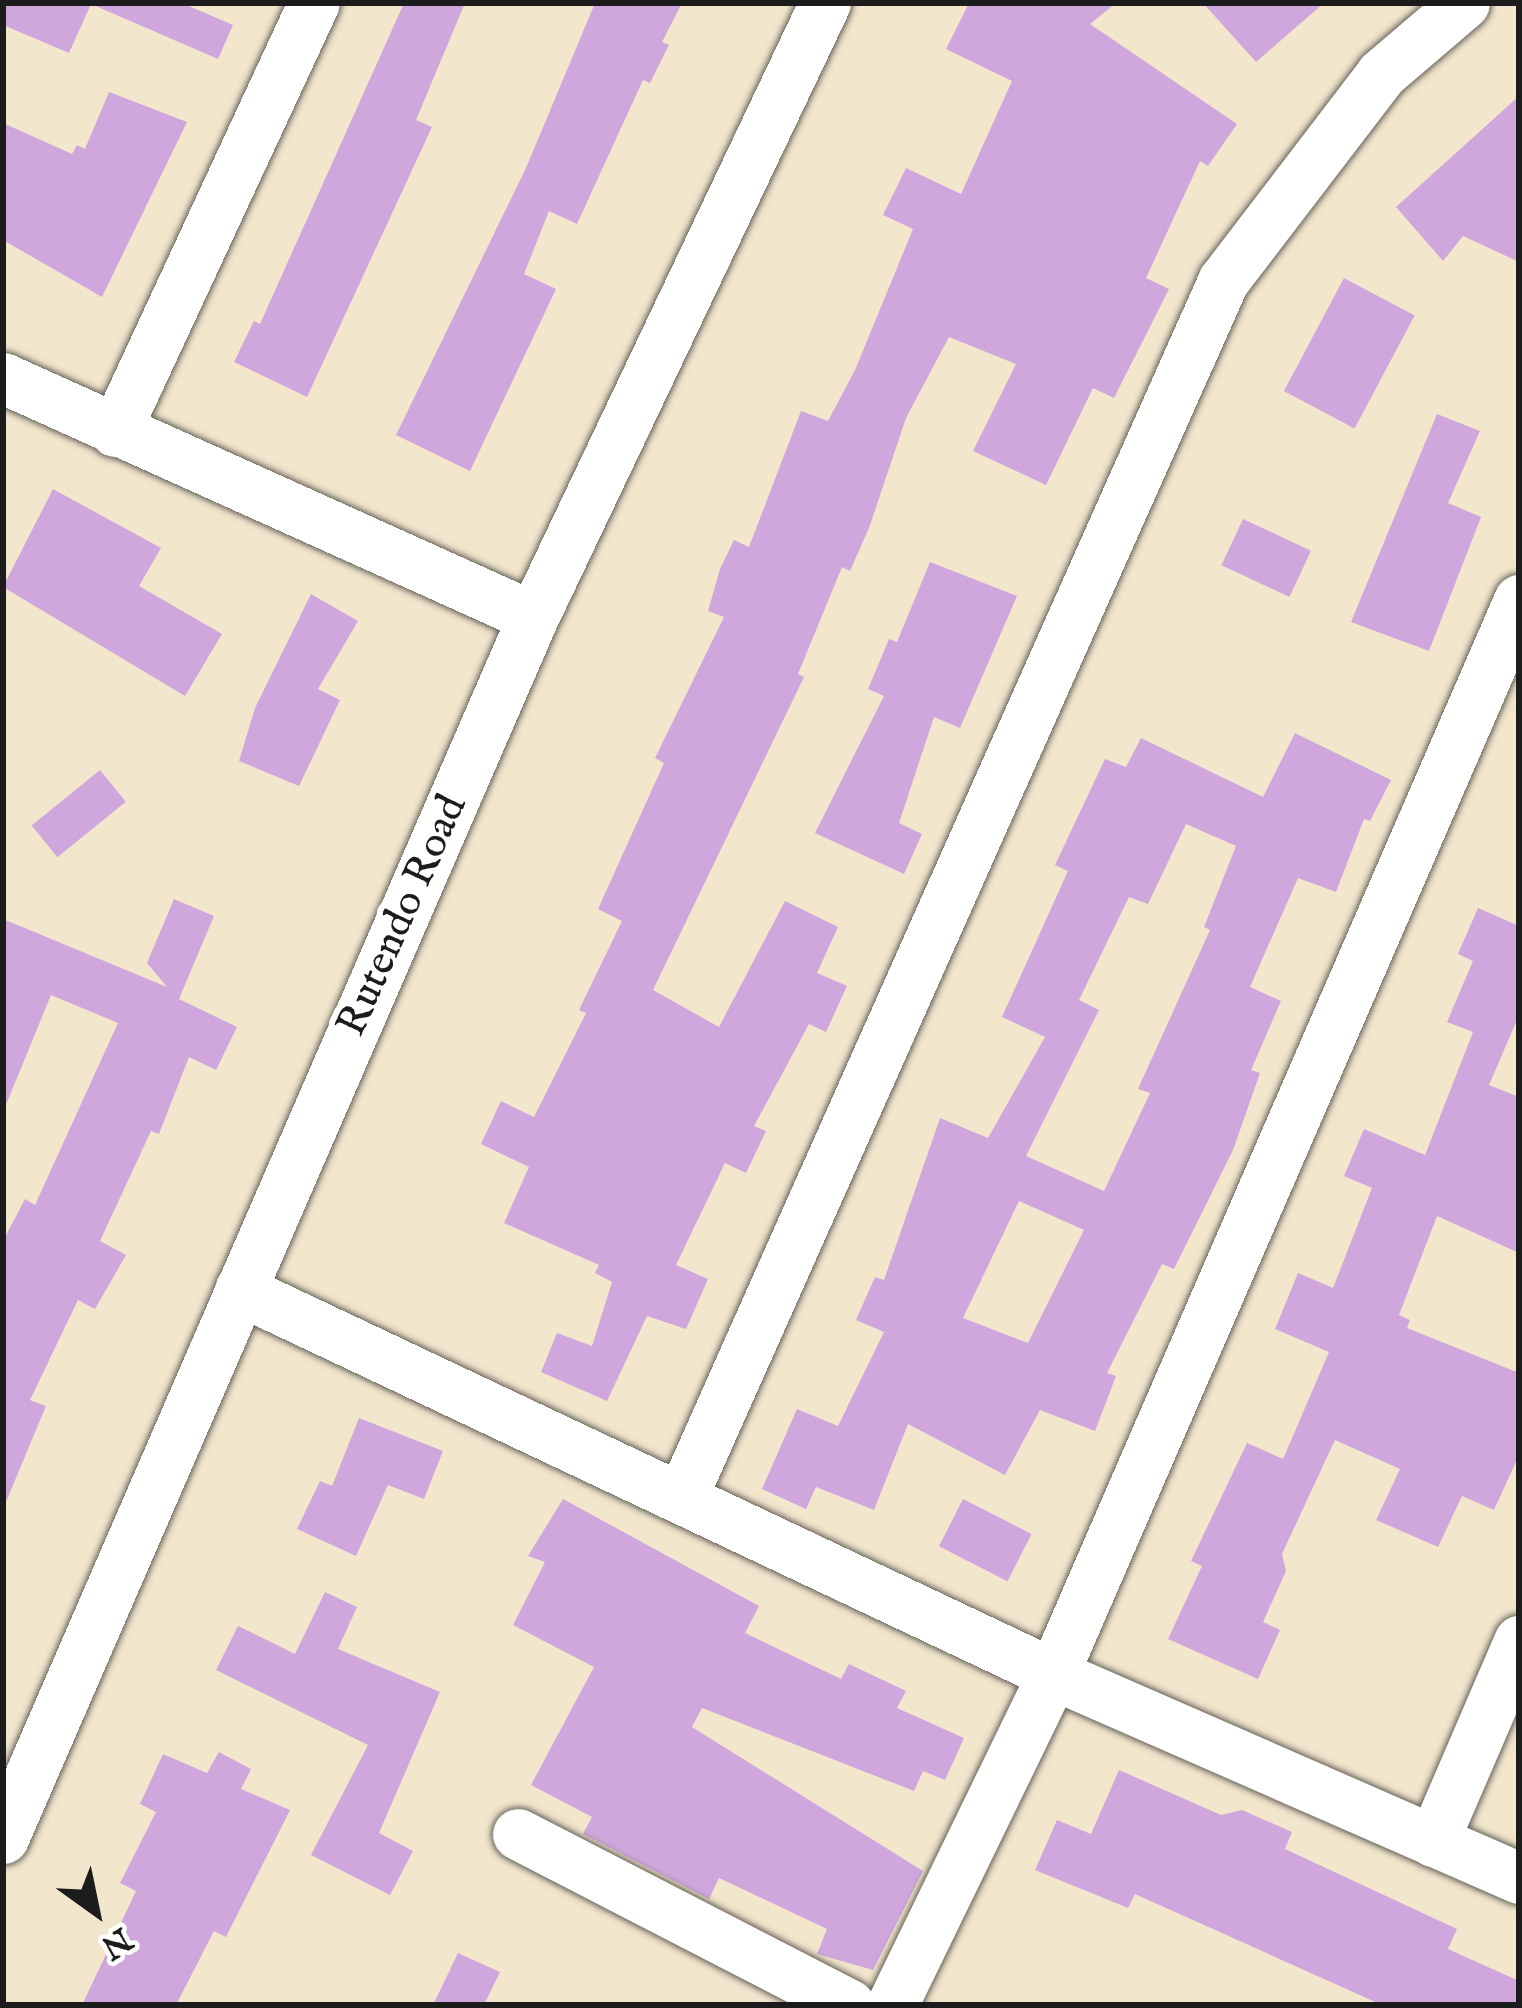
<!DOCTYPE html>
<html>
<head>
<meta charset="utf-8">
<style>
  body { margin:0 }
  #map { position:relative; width:1522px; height:2008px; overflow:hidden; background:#f2e6cd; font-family:"IM FELL English",serif }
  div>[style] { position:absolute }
  .building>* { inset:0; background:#d0a7dc; transform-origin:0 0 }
  .roads { filter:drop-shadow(0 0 3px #67635a) drop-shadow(0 0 3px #67635a) }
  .minor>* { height:51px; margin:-25.5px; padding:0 25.5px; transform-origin:25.5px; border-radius:25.5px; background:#fff }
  span { translate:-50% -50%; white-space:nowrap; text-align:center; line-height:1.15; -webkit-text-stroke:12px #fff; paint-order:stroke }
  .street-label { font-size:42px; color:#1c1c1c }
  .frame { position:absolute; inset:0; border:6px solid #1c1c1c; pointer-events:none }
  .north { position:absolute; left:36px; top:1852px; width:120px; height:120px; -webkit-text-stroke:9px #fff; paint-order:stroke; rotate:147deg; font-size:33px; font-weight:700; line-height:48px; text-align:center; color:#1c1c1c }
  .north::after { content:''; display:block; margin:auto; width:42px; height:54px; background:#1c1c1c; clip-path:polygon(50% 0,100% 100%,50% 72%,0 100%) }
</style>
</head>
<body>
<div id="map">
  <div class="building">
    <i style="clip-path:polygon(3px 3px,182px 3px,233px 25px,218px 59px,91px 4px,69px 53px,3px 25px)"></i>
    <i style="clip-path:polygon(404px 3px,465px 3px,416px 120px,432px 127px,307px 397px,234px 362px,254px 321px,260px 324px)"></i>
    <i style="clip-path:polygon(595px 3px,682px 3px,662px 42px,669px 45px,650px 83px,643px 80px,577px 224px,549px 211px,524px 274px,556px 289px,470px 471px,396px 435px,526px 168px)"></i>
    <i style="clip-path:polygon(969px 3px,1116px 3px,1090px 24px,1237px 124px,1208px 166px,1200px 161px,1146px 278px,1169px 289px,1114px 398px,1093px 388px,1046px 485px,973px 451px,1016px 364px,949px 337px,906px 418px,869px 528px,850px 571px,842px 567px,798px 674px,804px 677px,653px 990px,719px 1027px,785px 901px,838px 927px,817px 973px,847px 986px,826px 1032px,809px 1024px,754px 1126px,766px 1131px,746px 1173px,725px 1163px,676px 1265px,708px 1279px,686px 1329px,647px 1316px,607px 1401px,541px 1372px,557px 1333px,592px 1346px,612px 1282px,595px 1273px,599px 1265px,504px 1223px,529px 1167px,481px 1144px,501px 1101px,534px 1117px,586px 1013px,579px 1010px,622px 921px,598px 909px,664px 763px,655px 758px,724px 617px,708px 611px,720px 569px,734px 540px,749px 547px,801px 411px,828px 421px,855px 370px,913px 229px,883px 215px,906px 168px,961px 194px,1012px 81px,946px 49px)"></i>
    <i style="clip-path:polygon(1203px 3px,1324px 3px,1256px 62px)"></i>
    <i style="clip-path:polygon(109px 92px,187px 122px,102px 297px,3px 240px,3px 123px,72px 154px,77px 145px,85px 149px)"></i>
    <i style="clip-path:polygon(1519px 96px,1519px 262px,1463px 236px,1443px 261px,1396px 207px)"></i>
    <i style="left:1344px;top:278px;width:80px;height:128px;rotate:28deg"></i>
    <i style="clip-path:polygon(1437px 414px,1480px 431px,1448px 503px,1481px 517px,1429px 651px,1351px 622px)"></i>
    <i style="clip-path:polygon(53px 489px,161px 548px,139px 586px,222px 634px,185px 696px,3px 587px)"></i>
    <i style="left:1243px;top:519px;width:75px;height:51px;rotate:25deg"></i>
    <i style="clip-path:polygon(930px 562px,1017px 596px,960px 728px,934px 717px,899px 823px,922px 834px,904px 874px,815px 833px,884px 696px,868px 689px,889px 639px,897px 642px)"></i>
    <i style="clip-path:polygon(311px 594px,358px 621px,318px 689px,340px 700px,299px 786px,239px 761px,255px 708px)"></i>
    <i style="clip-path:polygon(evenodd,1295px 733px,1391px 780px,1370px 821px,1364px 819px,1336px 892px,1298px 878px,1250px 987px,1281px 1001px,1251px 1070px,1260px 1073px,1233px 1150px,1174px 1269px,1162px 1264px,1107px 1373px,1116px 1376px,1095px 1431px,1040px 1410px,1005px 1475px,908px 1424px,874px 1510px,816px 1487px,806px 1509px,762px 1489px,797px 1409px,838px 1426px,884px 1332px,856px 1320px,875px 1277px,884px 1280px,940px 1118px,988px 1138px,1045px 1037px,1002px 1017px,1068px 871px,1055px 865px,1105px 759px,1126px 767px,1141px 738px,1263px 797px,1295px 733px,1186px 824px,1236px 846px,1204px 927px,1210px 930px,1138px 1089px,1150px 1093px,1104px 1191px,1026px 1156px,1099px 1010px,1079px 1000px,1129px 897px,1148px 904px,1186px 824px,1295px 733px,1019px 1201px,1084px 1230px,1028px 1343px,963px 1318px,1019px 1201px)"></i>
    <i style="left:100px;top:770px;width:41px;height:88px;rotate:51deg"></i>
    <i style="clip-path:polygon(174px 899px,214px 916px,179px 999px,237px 1027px,216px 1070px,189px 1057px,159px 1134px,151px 1131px,100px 1241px,126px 1255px,95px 1309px,78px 1300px,30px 1400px,46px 1406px,3px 1509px,3px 1241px,25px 1199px,35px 1205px,118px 1023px,51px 995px,3px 1112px,3px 919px,167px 987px,147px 963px)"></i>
    <i style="clip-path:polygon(1478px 908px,1519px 926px,1519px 1015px,1489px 1085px,1519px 1097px,1519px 1253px,1437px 1216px,1399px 1315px,1410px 1320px,1407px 1328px,1519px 1373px,1519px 1455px,1494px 1510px,1462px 1496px,1438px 1547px,1376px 1520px,1400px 1469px,1335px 1440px,1282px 1554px,1286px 1571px,1263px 1622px,1280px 1630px,1258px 1679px,1168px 1639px,1202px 1566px,1191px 1561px,1247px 1443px,1283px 1459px,1329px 1352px,1275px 1329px,1298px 1273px,1333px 1288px,1372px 1188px,1344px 1176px,1364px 1129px,1425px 1155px,1473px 1032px,1447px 1022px,1473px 961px,1458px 954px)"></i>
    <i style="clip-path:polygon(359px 1418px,443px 1451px,424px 1499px,388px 1485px,356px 1556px,297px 1529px,320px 1481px,332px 1486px)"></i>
    <i style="clip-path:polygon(563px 1499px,759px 1606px,745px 1633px,841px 1679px,849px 1664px,906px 1691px,897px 1708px,964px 1738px,945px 1780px,923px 1771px,914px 1791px,702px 1708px,692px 1727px,923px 1871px,873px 1970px,817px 1954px,827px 1929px,719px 1878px,709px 1899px,583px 1834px,592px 1817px,531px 1785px,594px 1667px,513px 1625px,545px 1562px,528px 1556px)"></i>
    <i style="left:963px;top:1499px;width:77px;height:53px;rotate:27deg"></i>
    <i style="clip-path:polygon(325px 1592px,357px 1607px,338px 1649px,440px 1692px,379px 1833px,413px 1851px,390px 1895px,311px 1855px,368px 1745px,216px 1670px,238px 1626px,295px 1654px)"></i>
    <i style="clip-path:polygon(219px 1752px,251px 1769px,241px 1789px,290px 1810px,226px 1937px,214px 1931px,176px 2005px,82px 2005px,136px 1891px,120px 1883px,156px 1812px,140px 1804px,163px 1754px,207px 1773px)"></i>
    <i style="clip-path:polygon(1119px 1770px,1221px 1815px,1242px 1810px,1292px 1832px,1285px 1849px,1457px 1929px,1448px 1949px,1519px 1981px,1519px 2005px,1382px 2005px,1135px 1894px,1128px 1908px,1035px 1870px,1057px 1820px,1091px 1834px)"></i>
    <i style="clip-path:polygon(458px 1953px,500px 1972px,484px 2005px,433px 2005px)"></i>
  </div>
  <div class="roads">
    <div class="minor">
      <i style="left:3px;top:378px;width:581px;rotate:24.27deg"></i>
      <i style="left:115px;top:431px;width:472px;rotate:-65.1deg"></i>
      <i style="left:240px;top:1290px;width:899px;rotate:25.28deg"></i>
      <i style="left:1053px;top:1674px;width:509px;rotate:23.64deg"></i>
      <i style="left:683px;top:1494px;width:1328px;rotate:-66deg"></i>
      <i style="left:1223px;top:281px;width:260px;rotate:-52.6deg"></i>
      <i style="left:1381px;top:74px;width:109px;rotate:-40.5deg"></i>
      <i style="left:518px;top:1834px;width:373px;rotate:27.3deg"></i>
      <i style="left:3px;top:1838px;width:1331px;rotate:-66.54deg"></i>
      <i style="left:533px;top:617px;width:680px;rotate:-64.57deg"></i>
      <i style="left:1433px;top:1841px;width:218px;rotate:-66.7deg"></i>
      <i style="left:892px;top:2005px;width:368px;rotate:-64.1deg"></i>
      <i style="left:1053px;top:1674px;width:1171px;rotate:-66.54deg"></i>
    </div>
  </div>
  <div class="street-label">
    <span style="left:403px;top:916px;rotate:-66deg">Rutendo Road</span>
  </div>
  <div class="frame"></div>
  <div class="north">N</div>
</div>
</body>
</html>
